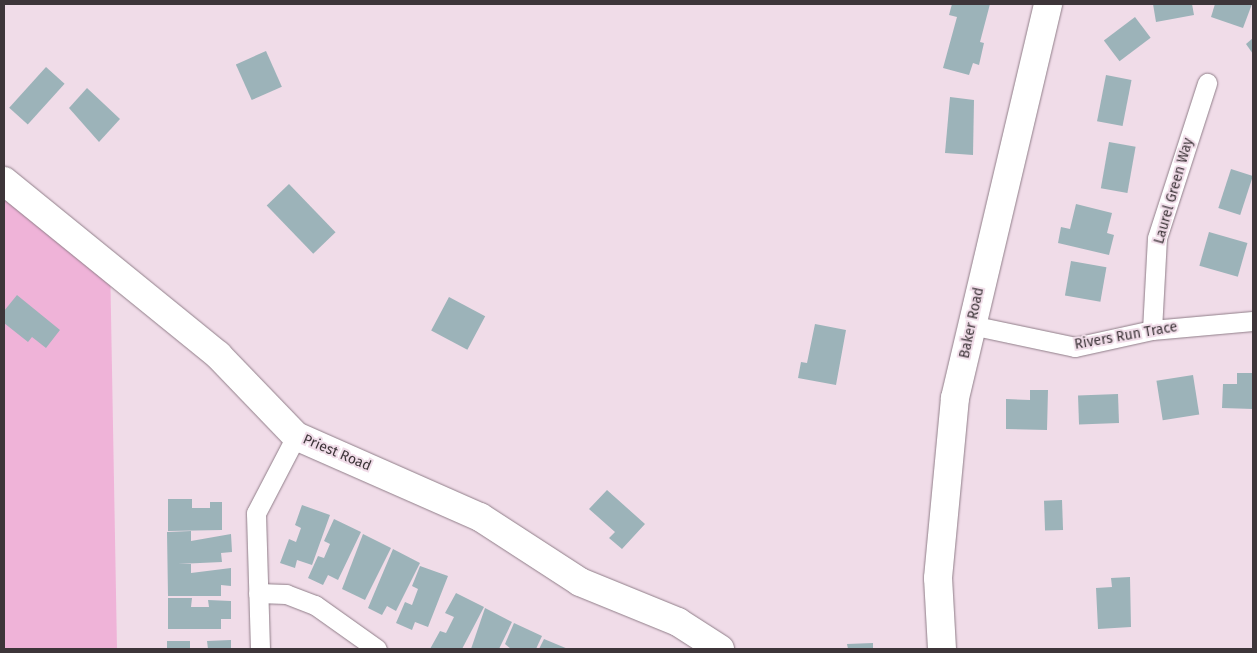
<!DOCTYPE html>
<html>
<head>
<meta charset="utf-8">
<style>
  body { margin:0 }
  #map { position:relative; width:1257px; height:653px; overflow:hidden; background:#f0dce8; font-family:"Fira Sans",sans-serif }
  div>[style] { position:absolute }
  .green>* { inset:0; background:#efb3d8 }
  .building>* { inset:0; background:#9cb3b9; transform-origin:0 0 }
  .roads { filter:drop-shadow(0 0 1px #907e89) drop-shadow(0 0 1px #907e89) }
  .street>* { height:19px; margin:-9.5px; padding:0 9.5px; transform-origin:9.5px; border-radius:9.5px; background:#fff }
  .secondary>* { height:28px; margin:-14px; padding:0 14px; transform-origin:14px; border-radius:14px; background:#fff }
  span { translate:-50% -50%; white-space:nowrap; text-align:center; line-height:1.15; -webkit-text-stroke:4px #f0dce8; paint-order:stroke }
  .street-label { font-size:14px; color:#3d3539 }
  .frame { position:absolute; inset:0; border:5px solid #3d3539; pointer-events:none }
</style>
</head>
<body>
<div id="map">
  <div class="green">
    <i style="clip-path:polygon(4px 180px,110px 258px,117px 649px,4px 649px)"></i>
  </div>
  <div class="building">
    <i style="clip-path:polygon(952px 4px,990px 4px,980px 42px,984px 43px,979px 65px,973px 63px,969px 75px,943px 68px,957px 17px,949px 15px)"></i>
    <i style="clip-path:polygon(1153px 4px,1192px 4px,1194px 15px,1156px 22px)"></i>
    <i style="clip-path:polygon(1215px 4px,1252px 4px,1243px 28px,1211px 17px)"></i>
    <i style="left:1135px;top:17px;width:26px;height:39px;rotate:53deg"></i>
    <i style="clip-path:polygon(1253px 38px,1253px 54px,1246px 44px)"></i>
    <i style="left:266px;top:51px;width:39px;height:33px;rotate:66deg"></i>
    <i style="left:46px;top:67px;width:25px;height:55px;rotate:42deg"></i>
    <i style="left:1106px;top:75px;width:26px;height:47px;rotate:11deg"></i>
    <i style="clip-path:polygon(87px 88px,120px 119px,99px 142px,69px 108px)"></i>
    <i style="clip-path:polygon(950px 97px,974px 100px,973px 155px,945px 153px)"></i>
    <i style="left:1109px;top:142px;width:27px;height:47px;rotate:10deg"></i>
    <i style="left:1231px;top:169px;width:23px;height:41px;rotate:18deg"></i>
    <i style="left:289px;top:184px;width:67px;height:31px;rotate:46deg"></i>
    <i style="clip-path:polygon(1076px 204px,1112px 213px,1107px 233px,1114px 235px,1109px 255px,1058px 243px,1061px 227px,1070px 229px)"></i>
    <i style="left:1209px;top:232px;width:40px;height:35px;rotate:16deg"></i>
    <i style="left:1071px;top:261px;width:36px;height:35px;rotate:10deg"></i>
    <i style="clip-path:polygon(17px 295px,60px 330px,46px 348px,32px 337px,28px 342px,4px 323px,4px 311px)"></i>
    <i style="left:449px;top:297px;width:41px;height:38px;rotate:28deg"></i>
    <i style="clip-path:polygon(815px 324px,846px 330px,836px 385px,798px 378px,801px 362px,807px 363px)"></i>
    <i style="clip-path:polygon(1237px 373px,1253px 373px,1253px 409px,1222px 408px,1223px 384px,1237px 384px)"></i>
    <i style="left:1193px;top:375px;width:40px;height:37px;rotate:81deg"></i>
    <i style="clip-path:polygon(1030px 390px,1048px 390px,1047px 430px,1006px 429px,1006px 399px,1030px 400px)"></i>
    <i style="left:1118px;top:394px;width:29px;height:40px;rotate:88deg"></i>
    <i style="clip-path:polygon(607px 490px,645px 524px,622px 549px,609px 538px,615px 532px,589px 509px)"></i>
    <i style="clip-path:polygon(168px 499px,192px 499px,192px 508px,210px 508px,210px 502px,222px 502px,222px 530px,168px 531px)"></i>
    <i style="left:1062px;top:500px;width:30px;height:18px;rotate:88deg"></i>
    <i style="clip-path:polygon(302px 505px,330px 515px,312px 565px,297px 560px,295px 568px,280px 563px,289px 539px,296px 542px,301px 528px,295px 525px)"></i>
    <i style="clip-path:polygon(334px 519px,361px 532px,338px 580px,328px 575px,323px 585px,308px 578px,318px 556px,324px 558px,330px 544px,324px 541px)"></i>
    <i style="clip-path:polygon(191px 531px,191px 541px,231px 534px,232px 552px,221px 553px,222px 562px,178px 564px,191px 564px,191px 573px,231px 568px,231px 586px,221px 585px,221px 596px,168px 596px,167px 532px)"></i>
    <i style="clip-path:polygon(363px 534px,391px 548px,365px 600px,342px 589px)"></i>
    <i style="clip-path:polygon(393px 549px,420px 563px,396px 611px,387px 606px,382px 615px,368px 608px)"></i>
    <i style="clip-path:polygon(420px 566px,448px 576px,428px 627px,415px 622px,412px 630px,396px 623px,405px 602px,412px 605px,418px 589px,412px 586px)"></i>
    <i style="clip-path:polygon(1130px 577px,1131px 627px,1098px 629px,1096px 588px,1112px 587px,1111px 578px)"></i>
    <i style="clip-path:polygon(456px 593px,484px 607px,462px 649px,430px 649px,440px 631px,446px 633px,454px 617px,445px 613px)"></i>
    <i style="clip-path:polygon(168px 598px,192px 598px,191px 607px,209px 607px,208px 600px,231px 601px,231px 619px,221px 619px,221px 629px,168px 629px)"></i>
    <i style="clip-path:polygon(485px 608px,512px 622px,499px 649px,471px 649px)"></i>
    <i style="clip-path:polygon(514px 623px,542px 636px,536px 649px,511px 649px,505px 644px)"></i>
    <i style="clip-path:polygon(544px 639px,568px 649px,539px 649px)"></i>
    <i style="clip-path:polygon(231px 640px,231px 649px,208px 649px,207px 641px)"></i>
    <i style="left:167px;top:641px;width:23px;height:8px"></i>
    <i style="clip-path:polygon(873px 643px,873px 649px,848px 649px,847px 644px)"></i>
  </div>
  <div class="roads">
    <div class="street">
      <i style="left:971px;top:325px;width:106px;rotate:11.9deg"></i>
      <i style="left:1075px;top:347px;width:79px;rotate:-12.4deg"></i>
      <i style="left:1152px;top:330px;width:101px;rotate:-5.1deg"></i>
      <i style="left:1152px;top:330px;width:92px;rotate:-86.9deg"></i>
      <i style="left:1157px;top:238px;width:163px;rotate:-72.1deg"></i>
      <i style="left:258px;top:593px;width:28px;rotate:2deg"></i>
      <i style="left:286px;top:594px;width:31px;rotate:21deg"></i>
      <i style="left:315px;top:605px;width:76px;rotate:35.4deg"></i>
      <i style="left:260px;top:649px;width:136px;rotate:-91.7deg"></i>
      <i style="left:256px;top:513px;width:87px;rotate:-62.5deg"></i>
    </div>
    <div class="secondary">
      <i style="left:4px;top:181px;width:276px;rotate:39.1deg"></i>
      <i style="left:218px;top:355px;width:112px;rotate:46.1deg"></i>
      <i style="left:296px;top:436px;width:201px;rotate:23.8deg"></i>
      <i style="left:480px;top:517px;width:119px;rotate:33deg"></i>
      <i style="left:580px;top:582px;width:106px;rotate:22.2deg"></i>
      <i style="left:678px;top:622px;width:50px;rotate:32.7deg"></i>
      <i style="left:942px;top:649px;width:71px;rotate:-93.2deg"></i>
      <i style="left:938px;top:578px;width:181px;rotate:-84.6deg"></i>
      <i style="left:955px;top:398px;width:405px;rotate:-76.7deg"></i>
    </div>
  </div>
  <div class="street-label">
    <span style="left:1174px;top:191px;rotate:-74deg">Laurel Green Way</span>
    <span style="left:972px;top:323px;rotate:-78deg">Baker Road</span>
    <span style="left:1126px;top:336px;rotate:-10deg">Rivers Run Trace</span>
    <span style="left:337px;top:453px;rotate:23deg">Priest Road</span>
  </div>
  <div class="frame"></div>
</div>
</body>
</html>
